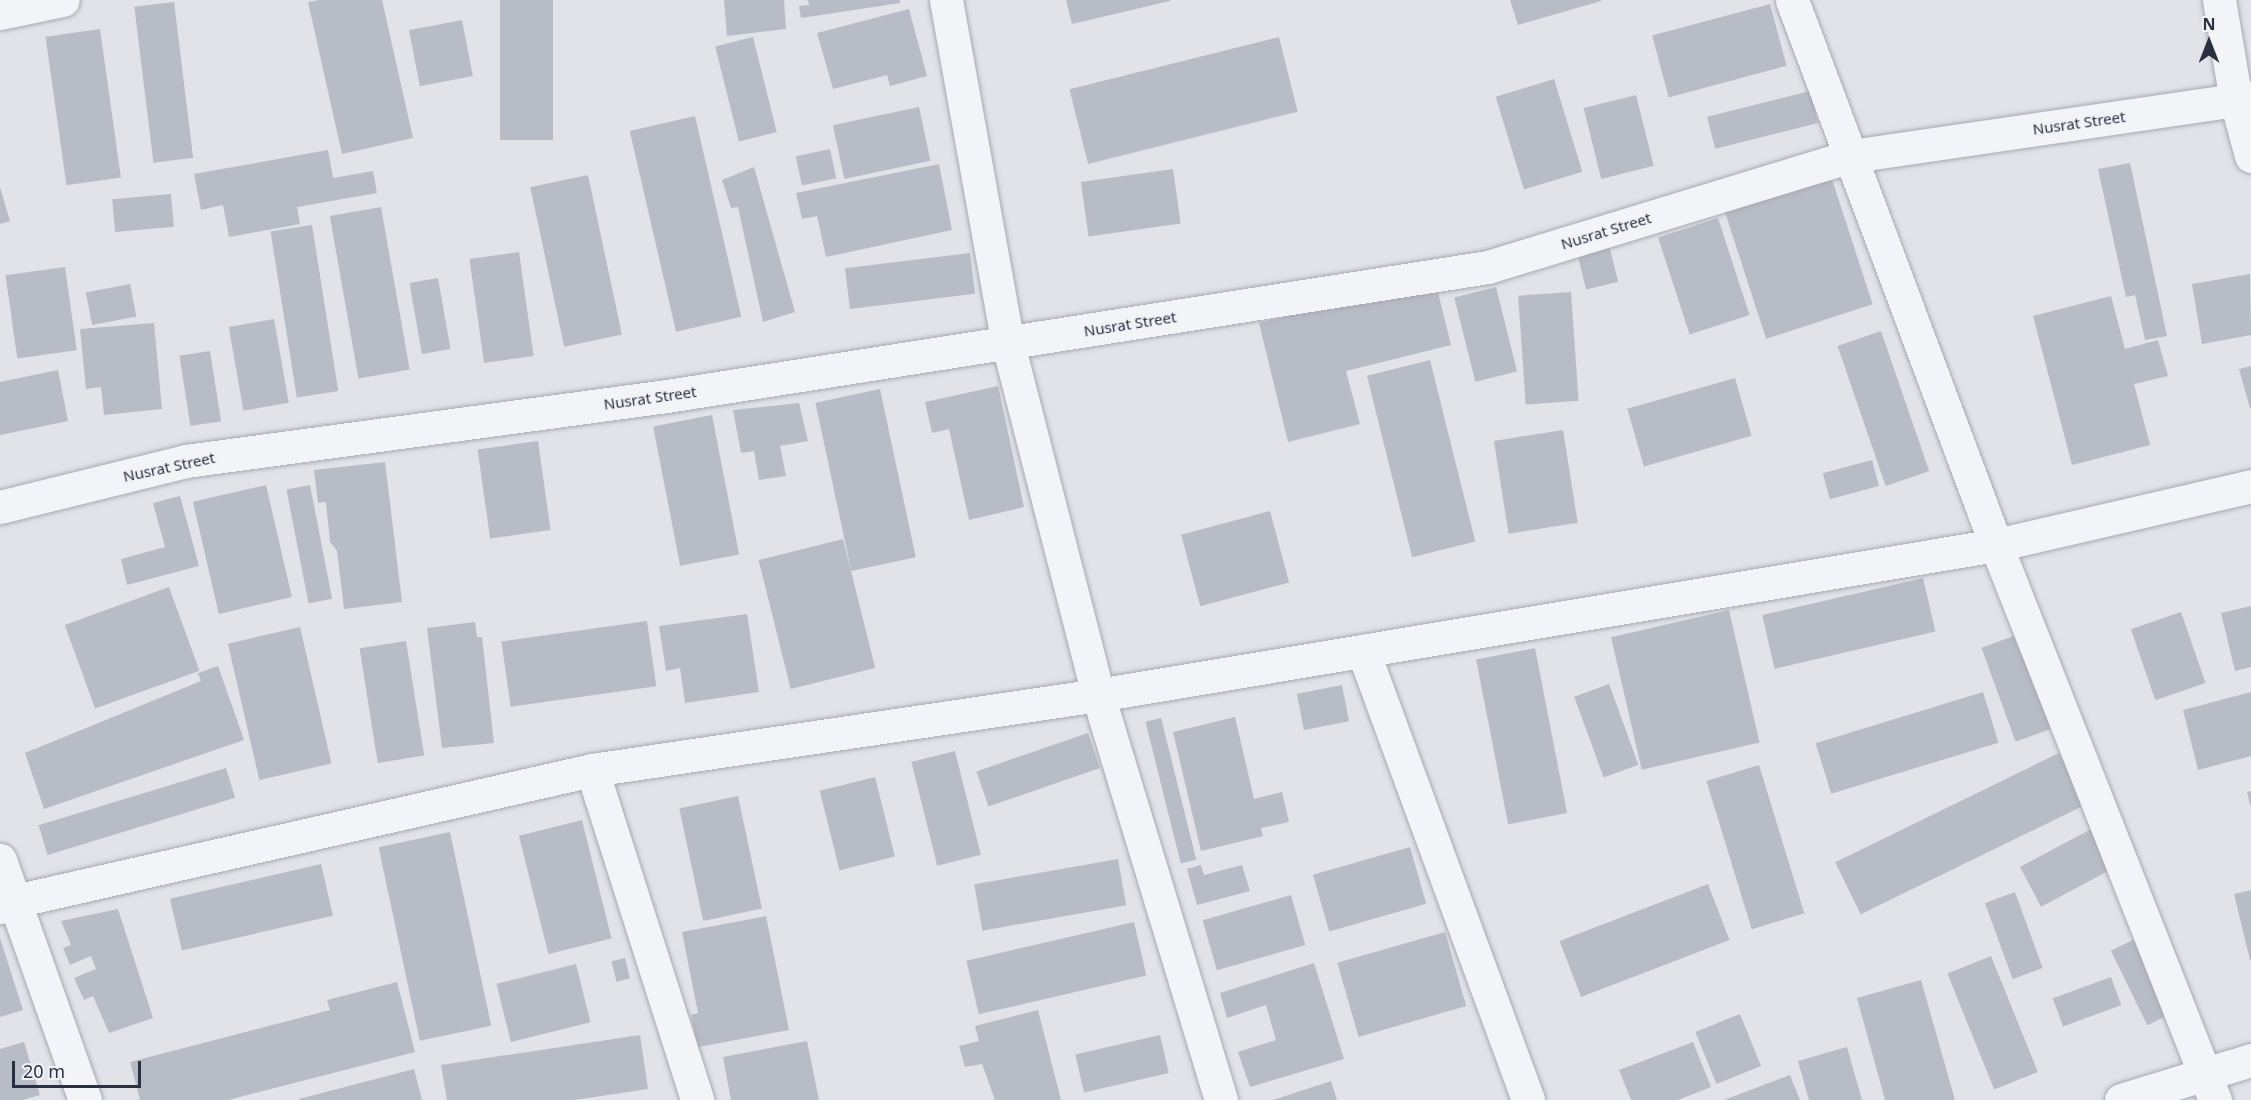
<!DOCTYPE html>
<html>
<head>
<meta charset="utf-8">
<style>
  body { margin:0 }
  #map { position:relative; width:2251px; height:1100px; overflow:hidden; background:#e1e3e9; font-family:"Noto Sans",sans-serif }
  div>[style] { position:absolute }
  .building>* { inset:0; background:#b8bcc6; transform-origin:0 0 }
  .roads { filter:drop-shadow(0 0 2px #a6aab3) drop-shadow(0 0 2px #a6aab3) }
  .minor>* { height:33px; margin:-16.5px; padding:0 16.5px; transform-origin:16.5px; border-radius:16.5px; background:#f3f4f7 }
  span { translate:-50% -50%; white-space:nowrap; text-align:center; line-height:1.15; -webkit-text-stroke:4.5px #f0f2f6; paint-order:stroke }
  .street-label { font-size:15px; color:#293140 }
  .north { position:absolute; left:2179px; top:12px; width:60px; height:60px; -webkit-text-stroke:4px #f0f2f6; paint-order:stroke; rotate:0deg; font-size:16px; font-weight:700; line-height:24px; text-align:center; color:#293140 }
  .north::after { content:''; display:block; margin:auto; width:21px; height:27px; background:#293140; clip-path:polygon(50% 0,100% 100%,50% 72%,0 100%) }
  .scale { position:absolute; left:12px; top:1061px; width:129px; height:27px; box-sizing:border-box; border:3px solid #293140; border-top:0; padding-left:8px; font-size:18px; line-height:21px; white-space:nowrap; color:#293140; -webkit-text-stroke:4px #f0f2f6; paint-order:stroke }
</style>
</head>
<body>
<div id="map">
  <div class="building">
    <i style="clip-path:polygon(319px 0,382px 0,413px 138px,342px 154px,308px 2px)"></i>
    <i style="left:500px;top:0;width:53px;height:140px"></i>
    <i style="clip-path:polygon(724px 0,784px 0,786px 29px,727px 36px)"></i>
    <i style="clip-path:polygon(808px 0,900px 0,900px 3px,801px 18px,799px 6px,809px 5px)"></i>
    <i style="clip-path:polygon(1066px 0,1170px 0,1170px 1px,1072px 24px)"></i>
    <i style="clip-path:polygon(1510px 0,1601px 0,1601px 1px,1518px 25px)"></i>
    <i style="left:174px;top:2px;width:157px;height:40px;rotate:83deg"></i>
    <i style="left:1770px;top:4px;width:64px;height:122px;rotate:75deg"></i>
    <i style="clip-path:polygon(909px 9px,927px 76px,890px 86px,887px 75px,833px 89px,817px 33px)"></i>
    <i style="left:462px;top:20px;width:57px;height:54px;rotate:79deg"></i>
    <i style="left:100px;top:29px;width:150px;height:55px;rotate:82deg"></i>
    <i style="left:753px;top:37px;width:98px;height:39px;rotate:76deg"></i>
    <i style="left:1279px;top:37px;width:77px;height:216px;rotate:76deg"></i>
    <i style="left:1554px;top:79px;width:97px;height:61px;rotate:73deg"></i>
    <i style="left:1810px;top:91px;width:33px;height:106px;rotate:76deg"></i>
    <i style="left:1636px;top:95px;width:73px;height:54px;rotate:76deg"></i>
    <i style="left:919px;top:107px;width:55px;height:88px;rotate:78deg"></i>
    <i style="left:695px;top:116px;width:206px;height:67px;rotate:77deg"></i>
    <i style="left:830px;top:149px;width:30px;height:35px;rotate:78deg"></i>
    <i style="clip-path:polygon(328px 150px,333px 178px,373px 171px,377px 193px,297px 207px,300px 224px,229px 237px,223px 205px,201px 210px,194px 174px)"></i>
    <i style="clip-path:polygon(2130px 163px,2167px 336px,2145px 340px,2135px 295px,2126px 297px,2098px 169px)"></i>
    <i style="clip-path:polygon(939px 164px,952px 230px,826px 257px,817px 216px,802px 219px,796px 193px)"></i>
    <i style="clip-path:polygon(754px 167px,795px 312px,763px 322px,738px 207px,731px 208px,722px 180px)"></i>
    <i style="left:1173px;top:169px;width:55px;height:93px;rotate:82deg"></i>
    <i style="left:1830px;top:173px;width:138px;height:112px;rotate:72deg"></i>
    <i style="left:588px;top:175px;width:163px;height:59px;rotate:78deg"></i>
    <i style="clip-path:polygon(0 187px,10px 221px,0 224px)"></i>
    <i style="left:171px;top:194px;width:33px;height:59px;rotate:85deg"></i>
    <i style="left:381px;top:207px;width:165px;height:52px;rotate:80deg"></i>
    <i style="left:1718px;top:218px;width:102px;height:63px;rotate:72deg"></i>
    <i style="left:312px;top:225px;width:168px;height:42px;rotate:81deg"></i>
    <i style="left:1607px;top:237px;width:46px;height:33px;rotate:76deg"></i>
    <i style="left:519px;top:252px;width:105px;height:50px;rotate:82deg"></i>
    <i style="left:970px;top:253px;width:41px;height:126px;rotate:83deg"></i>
    <i style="left:65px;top:267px;width:84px;height:60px;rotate:82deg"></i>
    <i style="clip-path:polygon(2250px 274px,2251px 335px,2202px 344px,2192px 284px)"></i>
    <i style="left:438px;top:278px;width:72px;height:29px;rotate:80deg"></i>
    <i style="clip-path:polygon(1435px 280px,1451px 345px,1346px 371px,1360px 424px,1288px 442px,1259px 323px)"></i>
    <i style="left:130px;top:284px;width:33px;height:45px;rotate:79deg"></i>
    <i style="left:1496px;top:287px;width:87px;height:43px;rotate:76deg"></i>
    <i style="left:1571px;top:292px;width:109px;height:53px;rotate:86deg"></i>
    <i style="clip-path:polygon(2111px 296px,2125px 349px,2158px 340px,2168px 376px,2134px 384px,2150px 445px,2072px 465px,2033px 316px)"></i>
    <i style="left:274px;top:319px;width:85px;height:46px;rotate:80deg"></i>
    <i style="clip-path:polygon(154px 323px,162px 409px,104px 415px,101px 387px,86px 389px,80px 329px)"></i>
    <i style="left:1881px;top:331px;width:148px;height:46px;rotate:71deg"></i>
    <i style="left:210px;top:351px;width:71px;height:31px;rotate:81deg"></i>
    <i style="left:1430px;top:360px;width:187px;height:65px;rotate:76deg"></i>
    <i style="clip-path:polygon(2251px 366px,2251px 408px,2250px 408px,2239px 369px)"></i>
    <i style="clip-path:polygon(58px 370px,68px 421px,0 435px,0 382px)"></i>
    <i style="left:1735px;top:378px;width:60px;height:112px;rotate:74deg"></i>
    <i style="clip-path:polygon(998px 386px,1024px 507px,969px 520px,949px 429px,932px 433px,925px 402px)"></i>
    <i style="left:880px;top:389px;width:172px;height:66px;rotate:78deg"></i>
    <i style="clip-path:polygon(799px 403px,808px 441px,780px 446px,786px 476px,759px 480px,754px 451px,741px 453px,733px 410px)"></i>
    <i style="left:712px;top:415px;width:142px;height:60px;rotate:79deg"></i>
    <i style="left:1563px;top:430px;width:94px;height:70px;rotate:81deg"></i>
    <i style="left:538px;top:441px;width:90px;height:61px;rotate:82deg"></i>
    <i style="left:1872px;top:460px;width:27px;height:51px;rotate:75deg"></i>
    <i style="clip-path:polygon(385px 462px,402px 602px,344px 609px,337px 551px,330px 542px,326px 502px,318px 503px,314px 470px)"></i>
    <i style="left:266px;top:485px;width:115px;height:75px;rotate:77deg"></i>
    <i style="left:310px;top:485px;width:116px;height:24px;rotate:79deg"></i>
    <i style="clip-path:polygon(180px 496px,199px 566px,127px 585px,121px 559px,165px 547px,153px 503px)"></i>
    <i style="left:1270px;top:511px;width:74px;height:92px;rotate:75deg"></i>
    <i style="left:843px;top:539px;width:133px;height:87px;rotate:76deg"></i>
    <i style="left:1923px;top:578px;width:55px;height:165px;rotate:77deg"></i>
    <i style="left:169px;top:587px;width:89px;height:111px;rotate:70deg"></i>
    <i style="clip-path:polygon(2251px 606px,2251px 667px,2235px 671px,2221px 613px)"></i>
    <i style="left:1729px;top:610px;width:136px;height:121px;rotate:77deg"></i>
    <i style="left:2181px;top:612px;width:75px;height:53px;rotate:71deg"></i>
    <i style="clip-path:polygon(747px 614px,759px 692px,685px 703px,680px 668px,666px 671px,659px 626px)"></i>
    <i style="left:647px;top:621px;width:66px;height:147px;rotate:82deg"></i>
    <i style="clip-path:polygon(475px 622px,477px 637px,482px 637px,494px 743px,442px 748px,427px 628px)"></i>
    <i style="left:300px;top:627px;width:140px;height:74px;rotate:77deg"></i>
    <i style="left:2019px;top:634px;width:100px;height:40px;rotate:70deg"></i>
    <i style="left:406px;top:641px;width:116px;height:47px;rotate:81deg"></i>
    <i style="left:1535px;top:648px;width:168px;height:60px;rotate:79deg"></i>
    <i style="clip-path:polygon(218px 666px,244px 740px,44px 809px,25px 753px,201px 681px,198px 673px)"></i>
    <i style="left:1609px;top:684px;width:86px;height:37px;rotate:70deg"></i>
    <i style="left:1342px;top:685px;width:37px;height:46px;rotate:79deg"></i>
    <i style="left:1983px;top:692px;width:53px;height:175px;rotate:73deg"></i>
    <i style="clip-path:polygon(2251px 692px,2251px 756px,2198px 770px,2183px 710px)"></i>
    <i style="clip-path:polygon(1235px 717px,1254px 799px,1282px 792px,1289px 822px,1261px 828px,1263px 836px,1201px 851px,1173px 732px)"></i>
    <i style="left:1161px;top:718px;width:146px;height:16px;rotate:76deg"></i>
    <i style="left:1088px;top:733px;width:37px;height:118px;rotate:71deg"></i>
    <i style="left:955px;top:751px;width:107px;height:45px;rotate:76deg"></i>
    <i style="left:2059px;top:753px;width:58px;height:249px;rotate:64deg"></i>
    <i style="left:1759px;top:765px;width:155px;height:55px;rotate:73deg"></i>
    <i style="left:226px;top:768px;width:31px;height:196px;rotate:73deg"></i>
    <i style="left:875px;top:777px;width:82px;height:57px;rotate:76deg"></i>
    <i style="clip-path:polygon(2251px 791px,2251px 805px,2250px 805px,2247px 792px)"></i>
    <i style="left:738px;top:796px;width:115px;height:60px;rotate:78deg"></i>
    <i style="left:582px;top:820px;width:122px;height:65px;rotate:76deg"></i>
    <i style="left:2095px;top:827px;width:45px;height:85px;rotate:62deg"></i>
    <i style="left:450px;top:832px;width:198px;height:73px;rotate:78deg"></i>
    <i style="left:1410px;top:847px;width:59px;height:101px;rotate:74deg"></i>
    <i style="left:1118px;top:859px;width:47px;height:146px;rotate:80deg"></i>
    <i style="left:321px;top:864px;width:53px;height:155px;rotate:77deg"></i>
    <i style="clip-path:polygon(1201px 865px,1204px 875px,1242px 865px,1250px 891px,1197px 905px,1187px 869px)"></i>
    <i style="left:1708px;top:884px;width:60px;height:159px;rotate:69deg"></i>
    <i style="clip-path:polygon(2251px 890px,2251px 960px,2250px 960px,2234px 894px)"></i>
    <i style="left:2015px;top:892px;width:81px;height:32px;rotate:70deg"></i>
    <i style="left:1291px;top:895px;width:52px;height:92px;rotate:74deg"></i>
    <i style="clip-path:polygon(118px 909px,153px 1018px,109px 1033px,93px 996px,84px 1000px,74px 978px,96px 969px,91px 956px,70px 965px,63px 948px,71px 945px,61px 921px)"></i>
    <i style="clip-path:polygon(766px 916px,789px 1030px,698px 1047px,691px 1015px,698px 1013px,682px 932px)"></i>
    <i style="left:1134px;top:922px;width:55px;height:172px;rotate:77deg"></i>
    <i style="left:1445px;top:932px;width:77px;height:112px;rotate:74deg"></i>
    <i style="clip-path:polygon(0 938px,23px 1010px,0 1017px)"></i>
    <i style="left:2137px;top:938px;width:83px;height:29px;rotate:64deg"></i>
    <i style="left:1991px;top:956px;width:125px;height:47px;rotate:68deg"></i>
    <i style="left:625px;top:958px;width:21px;height:14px;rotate:76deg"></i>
    <i style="clip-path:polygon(1314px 963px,1344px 1059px,1250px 1087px,1238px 1052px,1276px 1040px,1266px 1005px,1227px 1018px,1220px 993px)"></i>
    <i style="left:576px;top:964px;width:60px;height:82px;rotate:76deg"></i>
    <i style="left:2111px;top:977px;width:30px;height:62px;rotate:70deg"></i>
    <i style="clip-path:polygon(1921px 980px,1955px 1100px,1885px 1100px,1857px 998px)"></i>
    <i style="clip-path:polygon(397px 982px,415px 1052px,228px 1100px,140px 1100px,130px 1062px,330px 1010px,327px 1000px)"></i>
    <i style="clip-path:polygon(1038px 1010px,1061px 1100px,995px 1100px,982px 1064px,965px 1067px,959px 1046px,979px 1041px,975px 1026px)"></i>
    <i style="left:1740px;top:1014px;width:56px;height:48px;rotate:68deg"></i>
    <i style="clip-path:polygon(640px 1035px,648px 1089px,574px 1100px,447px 1100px,441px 1065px)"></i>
    <i style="left:1160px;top:1035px;width:39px;height:87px;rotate:77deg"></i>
    <i style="clip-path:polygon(807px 1041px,819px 1100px,731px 1100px,723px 1057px)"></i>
    <i style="clip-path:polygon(24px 1042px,40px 1095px,23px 1100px,0 1100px,0 1049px)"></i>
    <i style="clip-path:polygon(1693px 1042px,1711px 1087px,1678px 1100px,1631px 1100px,1619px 1070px)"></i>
    <i style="clip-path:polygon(1847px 1047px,1862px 1100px,1809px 1100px,1798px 1061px)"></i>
    <i style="clip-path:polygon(414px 1069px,422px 1100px,299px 1100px,299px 1099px)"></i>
    <i style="clip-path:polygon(1790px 1075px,1800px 1100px,1724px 1100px)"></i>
    <i style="clip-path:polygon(1331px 1081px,1337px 1100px,1273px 1100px)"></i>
  </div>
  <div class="roads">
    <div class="minor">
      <i style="left:946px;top:0;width:350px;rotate:79.8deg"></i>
      <i style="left:1008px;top:344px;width:362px;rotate:75.6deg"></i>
      <i style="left:1098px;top:695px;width:423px;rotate:73.1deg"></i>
      <i style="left:1792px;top:0;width:582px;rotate:69.48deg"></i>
      <i style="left:1996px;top:545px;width:597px;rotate:68.47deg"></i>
      <i style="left:2219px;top:0;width:101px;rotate:80.4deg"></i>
      <i style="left:2236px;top:100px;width:58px;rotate:75deg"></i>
      <i style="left:0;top:13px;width:64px;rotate:-11.7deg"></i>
      <i style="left:0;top:507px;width:192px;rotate:-13.9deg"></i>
      <i style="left:186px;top:461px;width:485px;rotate:-7.7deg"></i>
      <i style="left:667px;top:396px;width:831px;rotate:-8.93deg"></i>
      <i style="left:1488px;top:267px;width:381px;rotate:-17deg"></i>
      <i style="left:1852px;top:156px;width:403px;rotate:-8.3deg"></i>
      <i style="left:1363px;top:651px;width:478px;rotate:69.8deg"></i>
      <i style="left:592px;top:770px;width:346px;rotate:72.3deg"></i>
      <i style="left:0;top:860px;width:255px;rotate:70.5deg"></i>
      <i style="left:0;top:907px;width:16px;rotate:-22deg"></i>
      <i style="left:15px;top:901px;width:592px;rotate:-12.79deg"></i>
      <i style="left:592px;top:770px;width:512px;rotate:-8.43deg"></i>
      <i style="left:1098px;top:695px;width:910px;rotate:-9.48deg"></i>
      <i style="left:1996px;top:545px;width:262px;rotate:-13deg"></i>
      <i style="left:2121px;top:1100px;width:136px;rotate:-17.1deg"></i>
    </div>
  </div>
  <div class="street-label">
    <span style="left:2079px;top:123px;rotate:-8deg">Nusrat Street</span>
    <span style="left:1606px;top:231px;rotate:-17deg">Nusrat Street</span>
    <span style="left:1130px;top:324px;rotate:-9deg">Nusrat Street</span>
    <span style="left:650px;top:398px;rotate:-8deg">Nusrat Street</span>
    <span style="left:169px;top:467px;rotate:-12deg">Nusrat Street</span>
  </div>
  <div class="north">N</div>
  <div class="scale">20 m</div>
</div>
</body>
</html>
